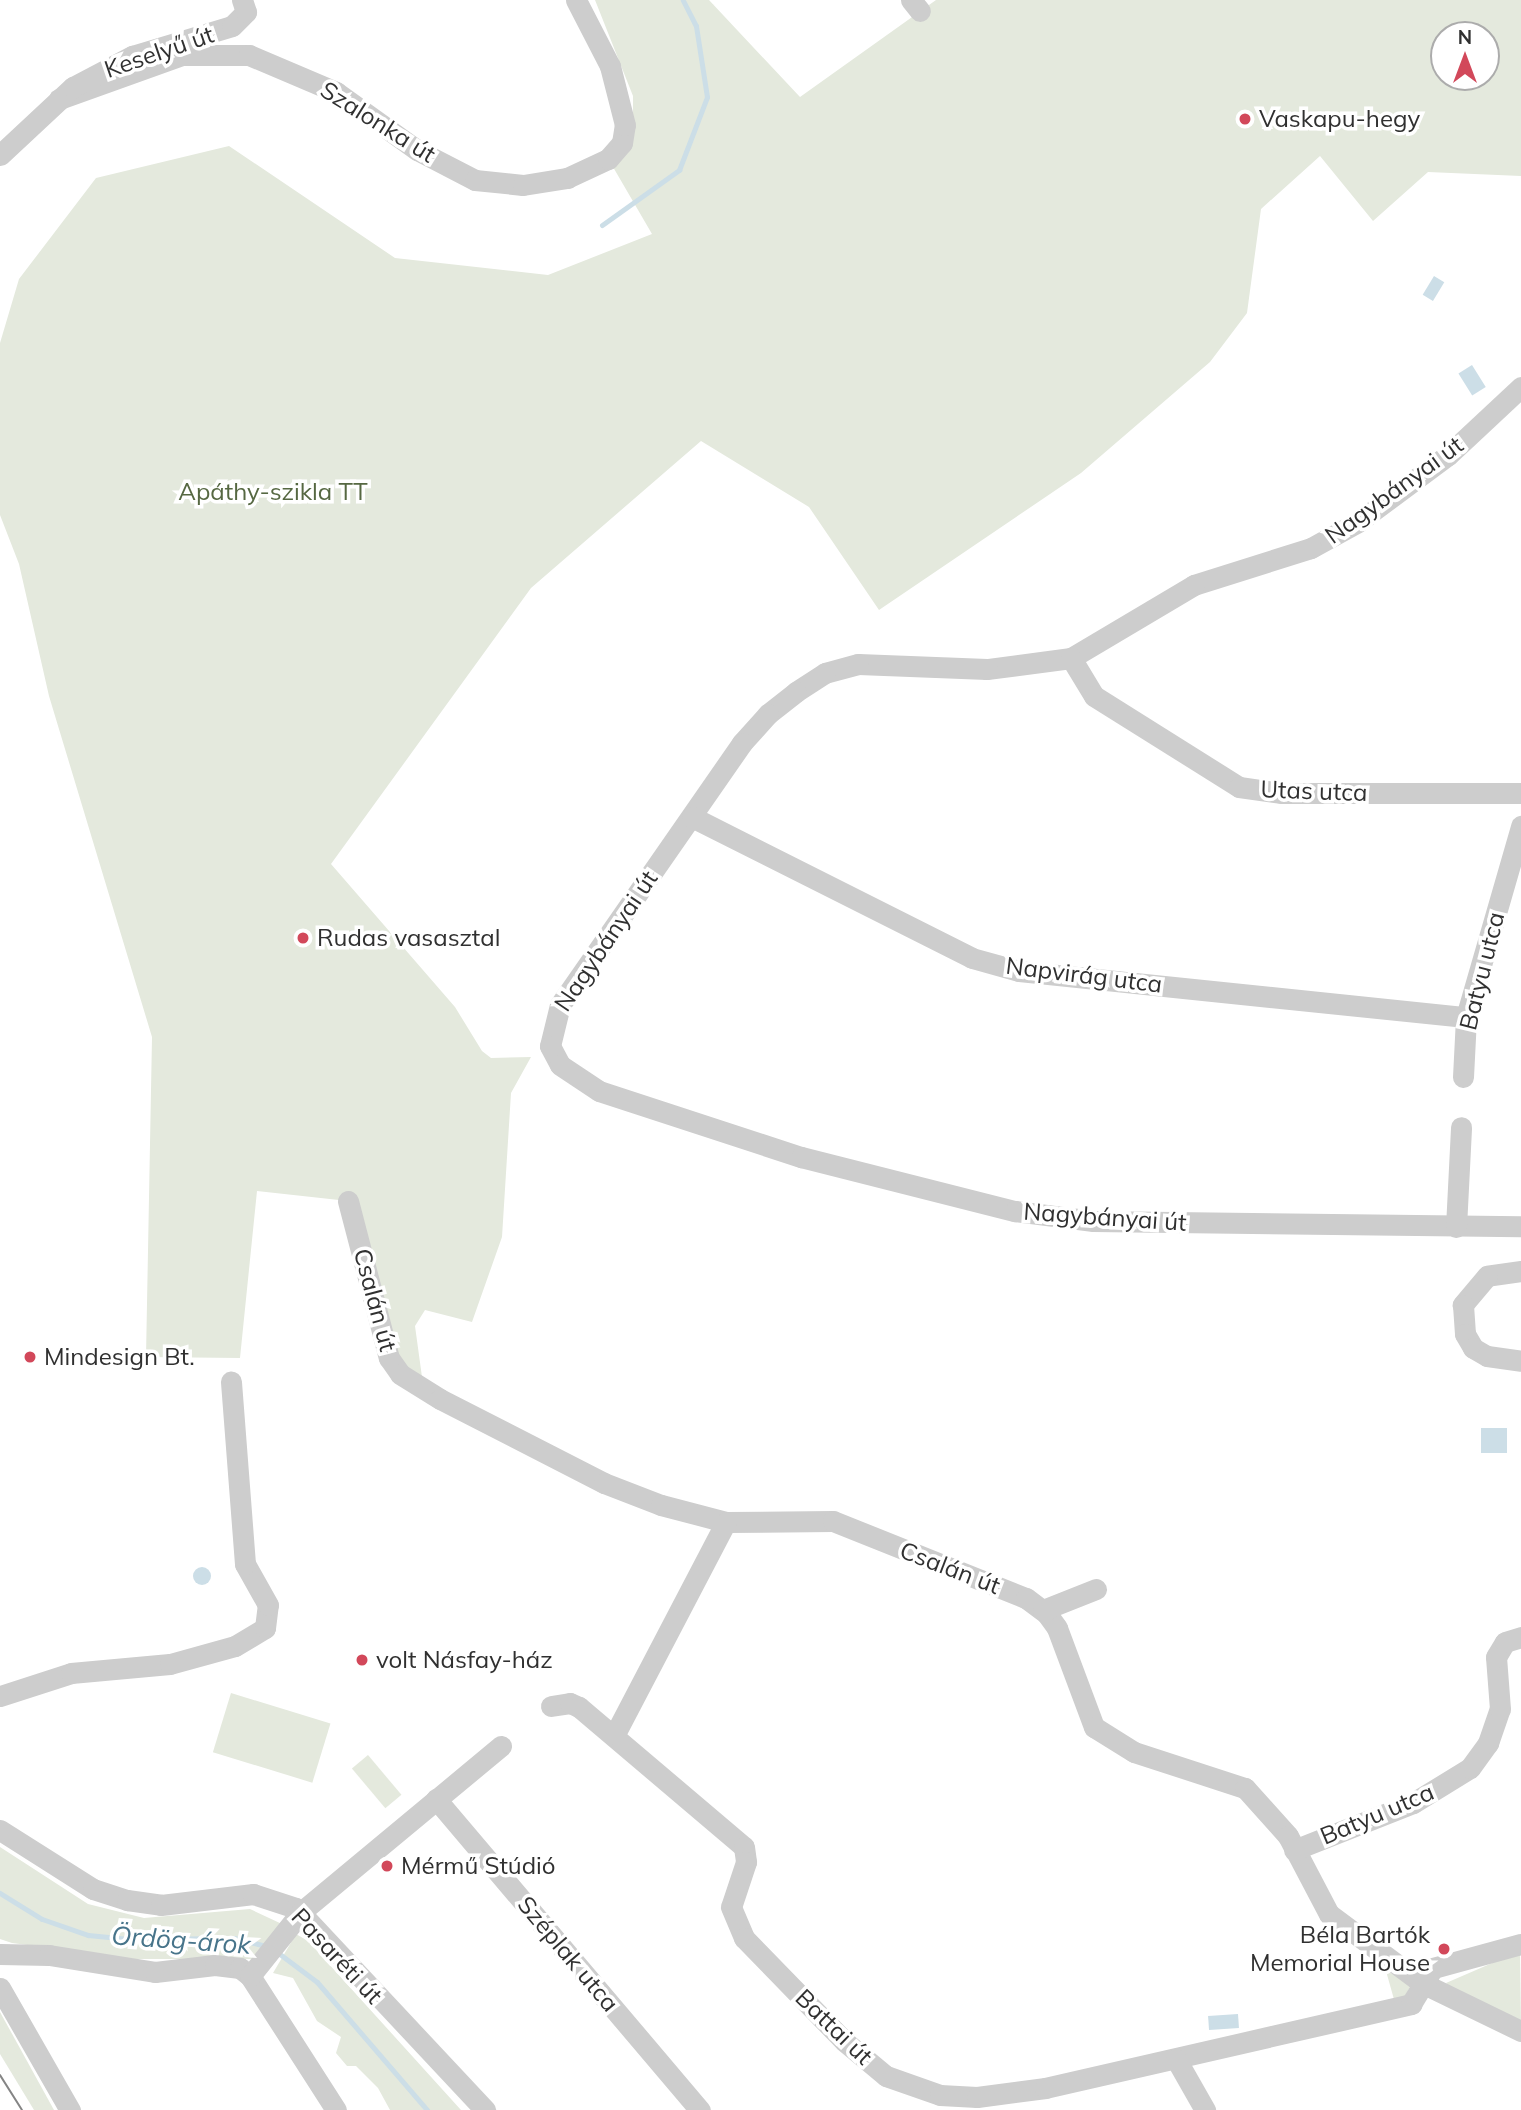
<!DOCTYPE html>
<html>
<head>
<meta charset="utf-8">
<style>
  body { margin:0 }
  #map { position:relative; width:1521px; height:2110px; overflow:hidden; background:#fff; font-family:Mulish,sans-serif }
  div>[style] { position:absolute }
  .green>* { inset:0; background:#e4e9dd; transform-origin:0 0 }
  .water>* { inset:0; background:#ccdee7; transform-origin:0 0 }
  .round { border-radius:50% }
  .stream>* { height:5px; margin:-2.5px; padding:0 2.5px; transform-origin:2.5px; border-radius:2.5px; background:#ccdee7 }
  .minor>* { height:21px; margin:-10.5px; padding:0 10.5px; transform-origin:10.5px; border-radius:10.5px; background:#cdcdcd }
  .tram>* { height:2px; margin:-1px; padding:0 1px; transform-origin:1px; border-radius:1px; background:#858585 }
  .dots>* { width:19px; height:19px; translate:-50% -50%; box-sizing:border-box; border:4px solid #fff; border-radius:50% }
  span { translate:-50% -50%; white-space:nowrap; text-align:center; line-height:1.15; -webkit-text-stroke:7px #fff; paint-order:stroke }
  .street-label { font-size:24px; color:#303030 }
  .poi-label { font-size:24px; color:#303030 }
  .left { translate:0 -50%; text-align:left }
  .right { translate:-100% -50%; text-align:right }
  .park-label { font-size:24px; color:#566842 }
  .water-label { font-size:26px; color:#47748a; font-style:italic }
  .north { position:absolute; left:1430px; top:21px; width:70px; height:70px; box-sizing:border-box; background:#fff; border:2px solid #acacac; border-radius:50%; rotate:0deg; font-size:19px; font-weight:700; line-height:28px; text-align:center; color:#303030 }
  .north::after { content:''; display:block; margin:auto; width:24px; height:32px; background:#d2485a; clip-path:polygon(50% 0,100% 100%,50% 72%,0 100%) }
</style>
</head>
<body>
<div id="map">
  <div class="green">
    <i style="clip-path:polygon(evenodd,595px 0,709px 0,800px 97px,936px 0,1521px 0,1521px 176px,1428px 172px,1373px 221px,1320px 156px,1261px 209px,1247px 313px,1210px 362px,1081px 473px,879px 610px,809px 507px,701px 441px,531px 588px,331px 864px,455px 1007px,482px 1051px,491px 1058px,531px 1057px,511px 1093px,502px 1237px,472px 1322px,425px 1310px,415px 1326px,422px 1377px,399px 1361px,348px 1201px,257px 1191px,240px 1358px,146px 1357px,152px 1037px,49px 696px,19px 564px,0 515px,0 343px,19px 279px,96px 178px,229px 146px,395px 258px,548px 275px,652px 234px,613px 167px,633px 138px,633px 96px,595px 0,1444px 35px,1486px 35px,1486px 77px,1444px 77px,1444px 35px)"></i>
    <i style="left:231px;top:1693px;width:104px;height:62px;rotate:17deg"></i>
    <i style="left:368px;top:1755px;width:52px;height:21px;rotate:50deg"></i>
    <i style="clip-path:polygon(0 1847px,88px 1904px,144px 1918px,250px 1909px,282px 1924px,254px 1959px,134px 1959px,12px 1943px,0 1939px)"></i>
    <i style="clip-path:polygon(296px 1934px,308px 1941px,461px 2110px,390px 2110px,378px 2088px,356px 2066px,347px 2066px,336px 2053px,341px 2037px,317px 2021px,293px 1978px,273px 1973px)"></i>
    <i style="clip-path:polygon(1520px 1951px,1521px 2028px,1453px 1993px,1446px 1983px)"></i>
    <i style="clip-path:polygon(1386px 1971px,1412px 1983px,1403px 2000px,1395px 2003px)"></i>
    <i style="clip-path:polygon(0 2012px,54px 2110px,34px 2110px,0 2054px)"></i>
  </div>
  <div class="water">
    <i style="left:1434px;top:276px;width:12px;height:22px;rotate:31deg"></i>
    <i style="left:1472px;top:365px;width:26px;height:16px;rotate:58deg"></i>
    <i style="left:1507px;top:1428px;width:25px;height:26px;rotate:90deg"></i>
    <i class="round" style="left:193px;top:1567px;width:18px;height:18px"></i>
    <i style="left:1238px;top:2014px;width:14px;height:30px;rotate:86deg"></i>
  </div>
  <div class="stream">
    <i style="left:602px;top:225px;width:95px;rotate:-35.5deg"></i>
    <i style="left:679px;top:170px;width:78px;rotate:-69deg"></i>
    <i style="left:707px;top:97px;width:72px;rotate:-98.8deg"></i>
    <i style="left:696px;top:26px;width:29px;rotate:-117deg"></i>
    <i style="left:0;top:1893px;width:49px;rotate:31.8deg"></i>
    <i style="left:42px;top:1919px;width:49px;rotate:19.2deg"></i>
    <i style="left:88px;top:1935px;width:41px;rotate:5.6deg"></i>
    <i style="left:129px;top:1939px;width:105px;rotate:-0.5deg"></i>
    <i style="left:234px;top:1938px;width:33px;rotate:14deg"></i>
    <i style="left:277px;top:1952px;width:50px;rotate:36.9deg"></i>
    <i style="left:317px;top:1982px;width:169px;rotate:49.3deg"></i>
  </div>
  <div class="minor">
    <i style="left:911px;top:0;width:14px;rotate:51deg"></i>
    <i style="left:59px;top:99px;width:131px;rotate:-19.7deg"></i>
    <i style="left:182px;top:55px;width:67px"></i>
    <i style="left:249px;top:55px;width:95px;rotate:23deg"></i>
    <i style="left:336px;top:92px;width:100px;rotate:35.6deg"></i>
    <i style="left:417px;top:150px;width:65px;rotate:27.3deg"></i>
    <i style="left:475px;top:180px;width:48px;rotate:5.9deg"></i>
    <i style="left:523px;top:185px;width:45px;rotate:-9deg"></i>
    <i style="left:567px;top:178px;width:45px;rotate:-24.9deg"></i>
    <i style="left:608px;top:159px;width:21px;rotate:-49deg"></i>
    <i style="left:622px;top:143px;width:18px;rotate:-81deg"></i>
    <i style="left:625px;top:125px;width:61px;rotate:-104.3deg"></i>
    <i style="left:610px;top:66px;width:74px;rotate:-117.3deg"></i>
    <i style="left:0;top:155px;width:100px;rotate:-43deg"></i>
    <i style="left:73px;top:87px;width:67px;rotate:-27.7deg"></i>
    <i style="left:132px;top:56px;width:104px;rotate:-16.7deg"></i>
    <i style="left:232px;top:26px;width:20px;rotate:-45deg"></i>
    <i style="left:246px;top:12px;width:13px;rotate:-108deg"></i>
    <i style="left:1521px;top:387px;width:100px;rotate:137deg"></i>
    <i style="left:1448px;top:455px;width:112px;rotate:143.3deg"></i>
    <i style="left:1358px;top:522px;width:54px;rotate:151deg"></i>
    <i style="left:1311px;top:548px;width:123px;rotate:162.5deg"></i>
    <i style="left:1194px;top:585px;width:143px;rotate:149.3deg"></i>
    <i style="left:1071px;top:658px;width:85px;rotate:172.5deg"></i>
    <i style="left:987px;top:669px;width:129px;rotate:-177.8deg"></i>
    <i style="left:858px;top:664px;width:34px;rotate:165deg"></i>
    <i style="left:825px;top:673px;width:35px;rotate:147deg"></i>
    <i style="left:796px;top:692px;width:36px;rotate:142deg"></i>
    <i style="left:768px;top:714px;width:39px;rotate:132deg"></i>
    <i style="left:742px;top:743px;width:319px;rotate:124.8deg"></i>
    <i style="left:560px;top:1005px;width:42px;rotate:103.7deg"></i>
    <i style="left:550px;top:1046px;width:21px;rotate:62deg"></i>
    <i style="left:560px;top:1065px;width:47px;rotate:33.7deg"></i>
    <i style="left:599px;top:1091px;width:213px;rotate:18.1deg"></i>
    <i style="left:801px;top:1157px;width:221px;rotate:14.2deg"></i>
    <i style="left:1015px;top:1211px;width:79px;rotate:7.3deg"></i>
    <i style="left:1093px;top:1221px;width:428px;rotate:0.7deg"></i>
    <i style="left:1071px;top:658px;width:44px;rotate:58.8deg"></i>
    <i style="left:1094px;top:696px;width:171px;rotate:32.1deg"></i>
    <i style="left:1239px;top:787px;width:42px;rotate:8.1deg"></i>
    <i style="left:1281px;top:793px;width:240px"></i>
    <i style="left:692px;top:817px;width:313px;rotate:26.7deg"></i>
    <i style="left:972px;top:958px;width:49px;rotate:15.5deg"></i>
    <i style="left:1019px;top:971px;width:449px;rotate:5.9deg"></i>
    <i style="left:1463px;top:1077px;width:60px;rotate:-87.1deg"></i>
    <i style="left:1466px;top:1017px;width:199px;rotate:-73.9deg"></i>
    <i style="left:348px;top:1201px;width:162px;rotate:75.4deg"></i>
    <i style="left:389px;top:1358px;width:19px;rotate:55deg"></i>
    <i style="left:400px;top:1374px;width:47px;rotate:32deg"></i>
    <i style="left:440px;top:1399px;width:184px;rotate:27.1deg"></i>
    <i style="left:604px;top:1483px;width:61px;rotate:21.1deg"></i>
    <i style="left:661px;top:1505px;width:67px;rotate:14.7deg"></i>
    <i style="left:726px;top:1522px;width:107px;rotate:-0.5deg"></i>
    <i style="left:833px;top:1521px;width:208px;rotate:21.8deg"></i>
    <i style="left:1026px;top:1598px;width:26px;rotate:37deg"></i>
    <i style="left:1047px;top:1614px;width:17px;rotate:54deg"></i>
    <i style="left:1057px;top:1628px;width:106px;rotate:69.5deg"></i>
    <i style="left:1094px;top:1727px;width:47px;rotate:32deg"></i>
    <i style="left:1134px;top:1752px;width:117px;rotate:18deg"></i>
    <i style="left:1245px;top:1788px;width:64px;rotate:48.1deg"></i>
    <i style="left:1288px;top:1836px;width:88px;rotate:62.3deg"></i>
    <i style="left:1329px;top:1914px;width:116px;rotate:36.6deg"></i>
    <i style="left:1422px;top:1983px;width:110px;rotate:25.9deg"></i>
    <i style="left:1456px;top:1227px;width:100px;rotate:-87.1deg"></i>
    <i style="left:1521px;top:1271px;width:34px;rotate:172deg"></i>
    <i style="left:1487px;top:1276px;width:38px;rotate:130deg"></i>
    <i style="left:1463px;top:1305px;width:29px;rotate:86deg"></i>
    <i style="left:1465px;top:1334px;width:16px;rotate:60deg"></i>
    <i style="left:1473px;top:1348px;width:16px;rotate:30deg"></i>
    <i style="left:1487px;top:1356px;width:34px;rotate:8deg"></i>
    <i style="left:1043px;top:1610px;width:57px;rotate:-21.6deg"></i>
    <i style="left:0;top:1696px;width:75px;rotate:-17.9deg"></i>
    <i style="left:71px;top:1673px;width:99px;rotate:-5.2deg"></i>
    <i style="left:170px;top:1664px;width:67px;rotate:-15.5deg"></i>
    <i style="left:235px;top:1646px;width:35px;rotate:-31deg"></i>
    <i style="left:265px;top:1628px;width:23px;rotate:-83deg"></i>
    <i style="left:268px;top:1605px;width:47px;rotate:-119.3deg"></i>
    <i style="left:245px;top:1564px;width:183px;rotate:-94.4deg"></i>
    <i style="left:551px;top:1706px;width:19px;rotate:-9deg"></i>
    <i style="left:570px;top:1703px;width:10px;rotate:24deg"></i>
    <i style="left:579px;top:1707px;width:216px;rotate:40.3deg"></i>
    <i style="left:744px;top:1847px;width:15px;rotate:82deg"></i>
    <i style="left:746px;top:1862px;width:47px;rotate:108.4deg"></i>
    <i style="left:731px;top:1907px;width:34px;rotate:67deg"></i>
    <i style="left:744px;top:1938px;width:144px;rotate:45.8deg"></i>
    <i style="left:844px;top:2041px;width:55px;rotate:39.8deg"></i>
    <i style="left:886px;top:2076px;width:57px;rotate:19.4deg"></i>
    <i style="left:940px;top:2095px;width:37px;rotate:3deg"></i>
    <i style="left:977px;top:2097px;width:69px;rotate:-7.5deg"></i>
    <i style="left:1045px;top:2088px;width:376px;rotate:-12.9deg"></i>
    <i style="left:1411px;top:2004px;width:42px;rotate:-58.6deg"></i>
    <i style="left:1433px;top:1968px;width:91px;rotate:-15.3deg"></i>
    <i style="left:615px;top:1734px;width:239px;rotate:-62.4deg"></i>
    <i style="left:436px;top:1799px;width:408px;rotate:49.7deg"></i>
    <i style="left:0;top:1830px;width:110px;rotate:32.4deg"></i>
    <i style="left:93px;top:1889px;width:36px;rotate:18deg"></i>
    <i style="left:127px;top:1900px;width:34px;rotate:8deg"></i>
    <i style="left:161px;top:1905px;width:93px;rotate:-6.8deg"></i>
    <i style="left:253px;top:1894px;width:45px;rotate:18deg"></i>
    <i style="left:296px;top:1908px;width:277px;rotate:46.9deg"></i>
    <i style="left:1294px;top:1850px;width:128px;rotate:-21.6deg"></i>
    <i style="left:1413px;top:1803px;width:67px;rotate:-31.6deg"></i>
    <i style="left:1470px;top:1768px;width:31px;rotate:-54deg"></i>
    <i style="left:1488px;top:1743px;width:36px;rotate:-71deg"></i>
    <i style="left:1500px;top:1709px;width:52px;rotate:-94.4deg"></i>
    <i style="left:1496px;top:1657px;width:17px;rotate:-59deg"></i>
    <i style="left:1505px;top:1642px;width:17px;rotate:-17deg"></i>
    <i style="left:0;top:1954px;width:49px;rotate:1.2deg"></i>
    <i style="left:49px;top:1955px;width:107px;rotate:9.1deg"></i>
    <i style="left:155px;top:1972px;width:60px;rotate:-6.7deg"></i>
    <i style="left:215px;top:1965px;width:25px;rotate:7deg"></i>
    <i style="left:240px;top:1968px;width:13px;rotate:39deg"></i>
    <i style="left:250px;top:1976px;width:159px;rotate:57.3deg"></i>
    <i style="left:250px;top:1976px;width:82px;rotate:-51.4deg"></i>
    <i style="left:301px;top:1912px;width:260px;rotate:-39.7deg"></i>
    <i style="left:0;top:1988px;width:141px;rotate:60.2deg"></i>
    <i style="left:1176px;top:2059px;width:59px;rotate:60.4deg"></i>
  </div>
  <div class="tram">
    <i style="left:0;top:2075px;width:41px;rotate:57.8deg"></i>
  </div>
  <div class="dots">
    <i style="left:1245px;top:119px;background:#d2485a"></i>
    <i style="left:303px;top:938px;background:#d2485a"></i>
    <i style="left:30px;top:1357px;background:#d2485a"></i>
    <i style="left:362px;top:1660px;background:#d2485a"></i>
    <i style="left:387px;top:1866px;background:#d2485a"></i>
    <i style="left:1444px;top:1949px;background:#d2485a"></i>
  </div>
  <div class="street-label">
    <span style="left:159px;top:52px;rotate:-19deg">Keselyű út</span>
    <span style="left:378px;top:122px;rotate:32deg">Szalonka út</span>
    <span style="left:1394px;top:490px;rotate:-36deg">Nagybányai út</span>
    <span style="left:1314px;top:791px;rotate:2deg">Utas utca</span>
    <span style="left:606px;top:941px;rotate:-56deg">Nagybányai út</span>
    <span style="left:1482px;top:971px;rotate:-76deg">Batyu utca</span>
    <span style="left:1084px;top:975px;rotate:7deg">Napvirág utca</span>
    <span style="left:1105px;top:1217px;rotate:4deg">Nagybányai út</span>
    <span style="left:375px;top:1300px;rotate:75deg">Csalán út</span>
    <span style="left:950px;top:1568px;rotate:21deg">Csalán út</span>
    <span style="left:1377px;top:1814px;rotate:-23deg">Batyu utca</span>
    <span style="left:568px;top:1954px;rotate:50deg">Széplak utca</span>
    <span style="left:337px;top:1956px;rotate:47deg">Pasaréti út</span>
    <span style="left:834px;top:2027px;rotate:44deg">Battai út</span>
  </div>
  <div class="poi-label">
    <span class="left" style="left:1259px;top:119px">Vaskapu-hegy</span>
    <span class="left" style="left:317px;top:938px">Rudas vasasztal</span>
    <span class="left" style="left:44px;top:1357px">Mindesign Bt.</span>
    <span class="left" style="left:376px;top:1660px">volt Násfay-ház</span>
    <span class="left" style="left:401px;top:1866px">Mérmű Stúdió</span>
    <span class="right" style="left:1430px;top:1949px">Béla Bartók<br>Memorial House</span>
  </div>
  <div class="park-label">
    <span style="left:273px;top:492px">Apáthy-szikla TT</span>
  </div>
  <div class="water-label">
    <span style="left:181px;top:1940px;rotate:4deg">Ördög-árok</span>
  </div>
  <div class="north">N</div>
</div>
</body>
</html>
